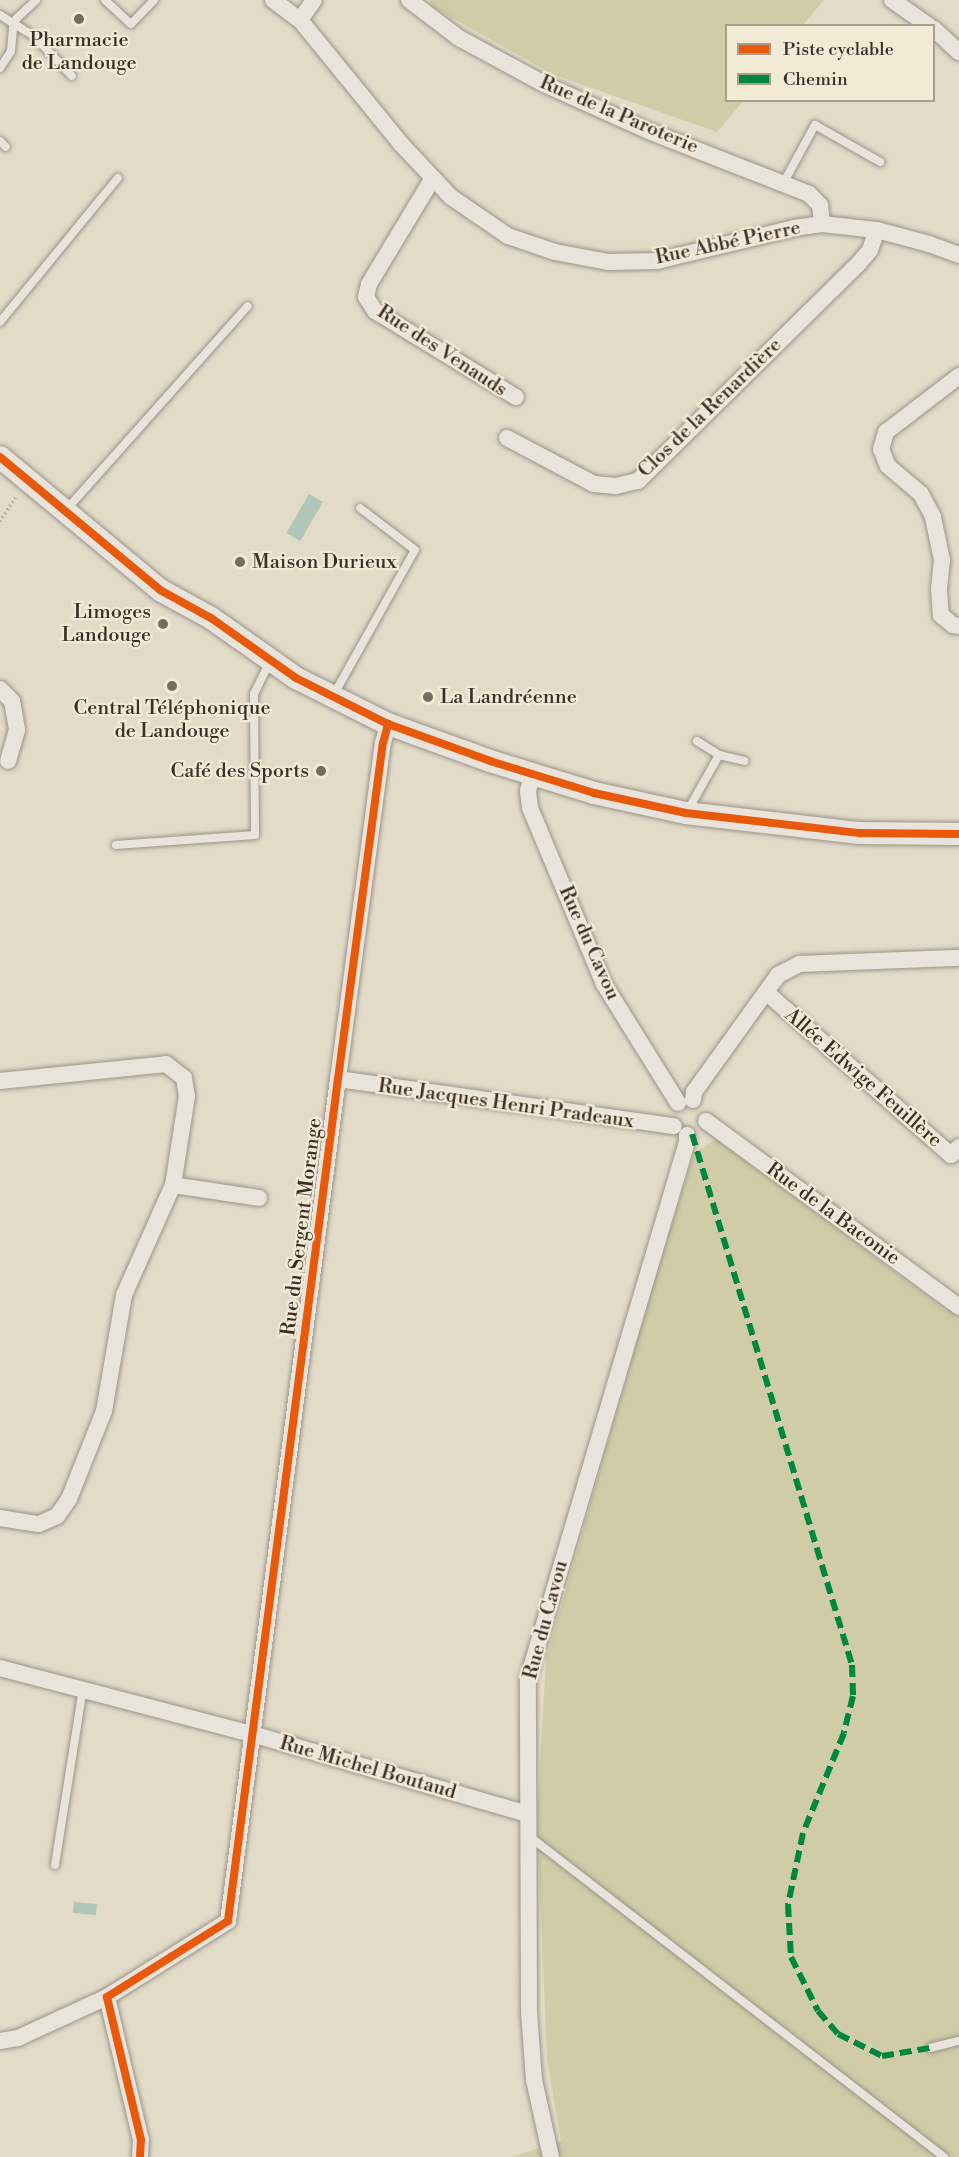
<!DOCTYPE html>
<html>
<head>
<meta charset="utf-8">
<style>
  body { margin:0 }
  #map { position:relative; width:959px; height:2157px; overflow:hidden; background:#e2dbc8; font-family:"Libre Bodoni",serif }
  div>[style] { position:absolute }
  .green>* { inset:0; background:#cfcca7 }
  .water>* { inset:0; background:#afc6b8; transform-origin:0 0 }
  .path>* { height:3px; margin-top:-1.5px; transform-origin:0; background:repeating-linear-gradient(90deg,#aba69f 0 1.5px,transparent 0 4.5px) }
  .roads { filter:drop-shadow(0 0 2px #9a9489) drop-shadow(0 0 2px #9a9489) }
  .lane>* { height:8px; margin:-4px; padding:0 4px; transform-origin:4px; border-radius:4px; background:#e8e4dc }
  .street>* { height:16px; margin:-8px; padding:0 8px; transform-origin:8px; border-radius:8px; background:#e8e4dc }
  .secondary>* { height:22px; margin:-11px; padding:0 11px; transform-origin:11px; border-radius:11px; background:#e8e4dc }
  .quiet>* { height:6px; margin-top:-3px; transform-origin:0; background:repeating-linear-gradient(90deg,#00873e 0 12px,transparent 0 18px) }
  .cycleway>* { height:8px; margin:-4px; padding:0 4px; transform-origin:4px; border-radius:4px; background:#e8590c }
  .dots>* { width:16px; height:16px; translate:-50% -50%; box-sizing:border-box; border:3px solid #f3ead5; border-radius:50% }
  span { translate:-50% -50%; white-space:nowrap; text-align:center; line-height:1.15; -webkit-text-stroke:4.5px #f3ead5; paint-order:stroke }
  .poi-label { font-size:20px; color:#3a2e29 }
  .left { translate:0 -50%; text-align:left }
  .right { translate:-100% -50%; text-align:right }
  .street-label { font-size:20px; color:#3a2e29 }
  .legend { position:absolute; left:725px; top:24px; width:210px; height:78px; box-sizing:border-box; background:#f3ead5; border:2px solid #a99f90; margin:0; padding:8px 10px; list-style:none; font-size:18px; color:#3a2e29 }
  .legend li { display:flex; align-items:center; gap:12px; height:30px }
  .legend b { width:30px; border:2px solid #a99f90 }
</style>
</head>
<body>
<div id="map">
  <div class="green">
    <i style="clip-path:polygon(431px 0,824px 0,803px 25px,726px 26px,726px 100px,743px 101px,717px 132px,552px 74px,429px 5px)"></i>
    <i style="clip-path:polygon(716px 1139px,946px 1310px,959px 1295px,959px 2157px,512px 2157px,561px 2141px,547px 2059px,537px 1822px,546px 1659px,655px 1278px,694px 1154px)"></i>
  </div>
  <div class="water">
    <i style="left:309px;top:494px;width:16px;height:45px;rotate:30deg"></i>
    <i style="left:74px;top:1902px;width:23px;height:11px;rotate:5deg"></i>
  </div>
  <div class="path">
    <i style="left:0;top:521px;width:31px;rotate:-57deg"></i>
  </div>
  <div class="roads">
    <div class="lane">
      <i style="left:105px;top:0;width:35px;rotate:43deg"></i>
      <i style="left:131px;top:24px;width:33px;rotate:-46deg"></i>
      <i style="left:0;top:15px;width:40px;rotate:32deg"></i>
      <i style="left:34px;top:36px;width:55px;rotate:46.5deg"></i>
      <i style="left:0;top:68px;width:20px;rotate:-57deg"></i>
      <i style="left:11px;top:51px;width:25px;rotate:-85deg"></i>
      <i style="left:13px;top:26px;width:9px;rotate:-63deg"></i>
      <i style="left:17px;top:18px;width:26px;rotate:-43deg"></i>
      <i style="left:0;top:141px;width:8px;rotate:45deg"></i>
      <i style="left:784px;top:182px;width:65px;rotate:-61.5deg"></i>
      <i style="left:815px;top:125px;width:75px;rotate:29.6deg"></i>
      <i style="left:0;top:322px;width:186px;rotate:-50.7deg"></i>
      <i style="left:66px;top:510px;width:273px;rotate:-48.3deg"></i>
      <i style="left:333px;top:696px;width:167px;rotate:-60.7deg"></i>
      <i style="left:415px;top:550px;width:69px;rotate:-142.6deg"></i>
      <i style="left:697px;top:741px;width:26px;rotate:32deg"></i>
      <i style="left:719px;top:755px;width:26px;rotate:13deg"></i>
      <i style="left:687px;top:812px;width:65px;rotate:-60.7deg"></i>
      <i style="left:116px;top:845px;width:139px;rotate:-4.1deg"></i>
      <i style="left:255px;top:835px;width:141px;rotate:-90.4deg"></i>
      <i style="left:254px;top:694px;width:37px;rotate:-64deg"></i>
      <i style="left:529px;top:1836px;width:525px;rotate:37.72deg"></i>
      <i style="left:55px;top:1865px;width:178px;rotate:-81deg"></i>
      <i style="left:930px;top:2048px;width:30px;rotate:-14deg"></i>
    </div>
    <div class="street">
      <i style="left:273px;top:0;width:34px;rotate:37deg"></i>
      <i style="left:300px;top:20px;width:160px;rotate:50.8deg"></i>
      <i style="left:401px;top:144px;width:73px;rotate:46.7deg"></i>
      <i style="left:451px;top:197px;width:69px;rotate:34.4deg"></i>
      <i style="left:508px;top:236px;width:50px;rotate:18.8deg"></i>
      <i style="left:555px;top:252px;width:55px;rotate:10.5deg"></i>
      <i style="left:609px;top:262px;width:48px;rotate:-1.2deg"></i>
      <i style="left:657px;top:261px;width:141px;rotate:-13.5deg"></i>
      <i style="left:794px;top:228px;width:28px;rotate:-8deg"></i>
      <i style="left:822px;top:224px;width:55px;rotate:6.2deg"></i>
      <i style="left:877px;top:230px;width:54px;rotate:15.1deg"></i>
      <i style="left:929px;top:244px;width:32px;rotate:20deg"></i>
      <i style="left:409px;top:0;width:63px;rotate:37.2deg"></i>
      <i style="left:459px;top:38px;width:97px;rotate:28.4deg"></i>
      <i style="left:544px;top:84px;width:117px;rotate:24.2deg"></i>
      <i style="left:651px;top:132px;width:170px;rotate:21.4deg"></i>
      <i style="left:809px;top:194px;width:16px;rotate:45deg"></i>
      <i style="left:820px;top:205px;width:19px;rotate:84deg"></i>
      <i style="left:892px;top:0;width:45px;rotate:35.1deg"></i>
      <i style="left:300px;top:20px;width:24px;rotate:-55deg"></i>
      <i style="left:934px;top:29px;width:34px;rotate:43deg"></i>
      <i style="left:433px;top:178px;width:124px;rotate:121.1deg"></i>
      <i style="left:369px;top:284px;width:13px;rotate:103deg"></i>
      <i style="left:366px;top:297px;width:17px;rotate:57deg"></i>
      <i style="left:375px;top:311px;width:165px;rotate:31.4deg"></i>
      <i style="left:959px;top:376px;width:92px;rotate:142.5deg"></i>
      <i style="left:886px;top:432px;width:18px;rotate:106deg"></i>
      <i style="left:881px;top:449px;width:18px;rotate:68deg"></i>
      <i style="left:888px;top:466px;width:43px;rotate:40.3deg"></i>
      <i style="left:921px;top:494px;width:26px;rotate:62deg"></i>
      <i style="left:933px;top:517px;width:44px;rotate:78.2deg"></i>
      <i style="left:942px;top:560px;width:29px;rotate:96deg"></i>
      <i style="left:939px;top:589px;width:26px;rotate:86deg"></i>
      <i style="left:941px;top:615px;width:16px;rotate:40deg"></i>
      <i style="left:953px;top:625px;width:6px;rotate:9deg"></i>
      <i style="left:507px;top:438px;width:98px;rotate:27.9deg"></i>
      <i style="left:594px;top:484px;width:22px;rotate:5deg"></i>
      <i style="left:616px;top:486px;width:23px;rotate:-13deg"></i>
      <i style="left:638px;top:481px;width:309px;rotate:-44.6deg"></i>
      <i style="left:858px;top:264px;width:18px;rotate:-49deg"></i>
      <i style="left:870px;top:250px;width:21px;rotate:-71deg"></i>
      <i style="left:0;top:689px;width:17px;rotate:45deg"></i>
      <i style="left:12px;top:701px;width:29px;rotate:80deg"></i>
      <i style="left:17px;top:730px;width:32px;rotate:106deg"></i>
      <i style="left:533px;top:772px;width:20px;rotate:105deg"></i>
      <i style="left:528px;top:791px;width:17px;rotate:83deg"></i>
      <i style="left:530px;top:808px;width:191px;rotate:67.2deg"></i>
      <i style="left:604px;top:984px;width:140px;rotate:58.1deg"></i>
      <i style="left:767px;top:993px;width:245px;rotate:41.4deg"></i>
      <i style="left:951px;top:1155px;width:11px;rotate:-45deg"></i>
      <i style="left:338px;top:1079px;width:339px;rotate:8deg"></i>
      <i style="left:0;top:1081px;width:167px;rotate:-5.8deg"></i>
      <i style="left:166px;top:1064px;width:23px;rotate:38deg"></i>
      <i style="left:184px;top:1078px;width:18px;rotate:81deg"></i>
      <i style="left:187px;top:1096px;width:90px;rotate:98.9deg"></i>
      <i style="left:693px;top:1100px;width:8px;rotate:-83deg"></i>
      <i style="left:694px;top:1092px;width:144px;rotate:-54.3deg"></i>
      <i style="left:778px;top:975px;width:25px;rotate:-27deg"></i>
      <i style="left:800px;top:964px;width:159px;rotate:-2.2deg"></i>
      <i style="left:706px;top:1121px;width:314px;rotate:36.3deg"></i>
      <i style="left:0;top:1518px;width:39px;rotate:9deg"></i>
      <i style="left:39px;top:1524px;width:20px;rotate:-24deg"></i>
      <i style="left:57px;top:1516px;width:21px;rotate:-55deg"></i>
      <i style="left:69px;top:1499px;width:95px;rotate:-68.3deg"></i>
      <i style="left:104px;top:1411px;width:118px;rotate:-80.2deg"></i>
      <i style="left:124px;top:1295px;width:120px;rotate:-66deg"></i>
      <i style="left:173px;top:1185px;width:87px;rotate:8.6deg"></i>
      <i style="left:0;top:1668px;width:260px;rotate:14.7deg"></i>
      <i style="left:252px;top:1734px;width:286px;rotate:16.2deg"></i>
      <i style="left:0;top:2041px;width:18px;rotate:-9deg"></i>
      <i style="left:18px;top:2038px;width:98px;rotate:-24.7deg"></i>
      <i style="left:140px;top:2157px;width:17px;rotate:-87deg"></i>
      <i style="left:141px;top:2140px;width:147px;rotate:-103.4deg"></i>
      <i style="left:107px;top:1997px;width:143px;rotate:-32.1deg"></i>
      <i style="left:228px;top:1921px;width:849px;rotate:-82.56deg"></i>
      <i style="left:338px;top:1079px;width:339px;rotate:-82.4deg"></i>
      <i style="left:383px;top:743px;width:20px;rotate:-75deg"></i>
      <i style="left:551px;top:2157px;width:79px;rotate:-102.4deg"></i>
      <i style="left:534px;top:2080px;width:68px;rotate:-94.2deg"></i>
      <i style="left:529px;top:2012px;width:334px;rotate:-90.2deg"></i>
      <i style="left:528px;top:1678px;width:559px;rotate:-73.48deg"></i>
      <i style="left:687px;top:1142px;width:7px;rotate:-90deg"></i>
    </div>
    <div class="secondary">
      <i style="left:0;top:457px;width:208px;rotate:39.7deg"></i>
      <i style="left:160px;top:590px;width:58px;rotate:28.8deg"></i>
      <i style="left:211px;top:618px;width:104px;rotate:35.2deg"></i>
      <i style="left:296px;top:678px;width:103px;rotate:26.6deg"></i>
      <i style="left:388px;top:724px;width:109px;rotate:19.9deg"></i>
      <i style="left:490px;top:761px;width:109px;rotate:17.1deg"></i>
      <i style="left:594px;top:793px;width:94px;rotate:12.3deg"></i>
      <i style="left:686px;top:813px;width:175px;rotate:6.6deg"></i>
      <i style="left:860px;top:833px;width:99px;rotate:0.6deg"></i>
    </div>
  </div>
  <div class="quiet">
    <i style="left:692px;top:1134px;width:555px;rotate:73.23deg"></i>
    <i style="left:852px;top:1665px;width:31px;rotate:88deg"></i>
    <i style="left:853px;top:1696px;width:38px;rotate:104deg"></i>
    <i style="left:844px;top:1733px;width:108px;rotate:112.3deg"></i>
    <i style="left:803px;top:1833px;width:74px;rotate:101.8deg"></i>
    <i style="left:788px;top:1905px;width:52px;rotate:86.7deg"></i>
    <i style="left:791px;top:1957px;width:60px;rotate:63.4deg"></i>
    <i style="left:818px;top:2011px;width:30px;rotate:49deg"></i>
    <i style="left:838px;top:2034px;width:49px;rotate:26.6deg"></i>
    <i style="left:882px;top:2056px;width:49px;rotate:-9.5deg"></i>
  </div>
  <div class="cycleway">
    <i style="left:0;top:457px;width:208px;rotate:39.7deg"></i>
    <i style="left:160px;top:590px;width:58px;rotate:28.8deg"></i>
    <i style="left:211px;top:618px;width:104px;rotate:35.2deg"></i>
    <i style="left:296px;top:678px;width:103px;rotate:26.6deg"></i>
    <i style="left:388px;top:724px;width:109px;rotate:19.9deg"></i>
    <i style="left:490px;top:761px;width:109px;rotate:17.1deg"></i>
    <i style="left:594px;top:793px;width:94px;rotate:12.3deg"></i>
    <i style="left:686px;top:813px;width:175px;rotate:6.6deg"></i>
    <i style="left:860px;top:833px;width:99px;rotate:0.6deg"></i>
    <i style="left:140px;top:2157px;width:17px;rotate:-87deg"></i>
    <i style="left:141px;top:2140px;width:147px;rotate:-103.4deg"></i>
    <i style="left:107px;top:1997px;width:143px;rotate:-32.1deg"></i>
    <i style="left:228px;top:1921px;width:849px;rotate:-82.56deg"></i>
    <i style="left:338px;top:1079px;width:339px;rotate:-82.4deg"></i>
    <i style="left:383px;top:743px;width:20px;rotate:-75deg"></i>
  </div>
  <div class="dots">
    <i style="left:79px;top:19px;background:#756b61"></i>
    <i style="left:240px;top:562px;background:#756b61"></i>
    <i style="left:163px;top:624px;background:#756b61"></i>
    <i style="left:172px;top:686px;background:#756b61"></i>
    <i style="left:428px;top:697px;background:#756b61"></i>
    <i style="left:321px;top:771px;background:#756b61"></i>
  </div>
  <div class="poi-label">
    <span style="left:79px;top:52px">Pharmacie<br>de Landouge</span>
    <span class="left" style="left:252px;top:562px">Maison Durieux</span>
    <span class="right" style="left:151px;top:624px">Limoges<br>Landouge</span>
    <span class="left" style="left:440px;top:697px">La Landréenne</span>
    <span style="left:172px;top:720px">Central Téléphonique<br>de Landouge</span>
    <span class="right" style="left:309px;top:771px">Café des Sports</span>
  </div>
  <div class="street-label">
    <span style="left:619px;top:115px;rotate:23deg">Rue de la Paroterie</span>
    <span style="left:728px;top:243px;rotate:-12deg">Rue Abbé Pierre</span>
    <span style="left:442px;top:351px;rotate:33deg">Rue des Venauds</span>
    <span style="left:710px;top:408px;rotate:-44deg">Clos de la Renardière</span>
    <span style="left:589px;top:943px;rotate:66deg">Rue du Cavou</span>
    <span style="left:863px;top:1078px;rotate:41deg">Allée Edwige Feuillère</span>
    <span style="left:506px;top:1104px;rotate:8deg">Rue Jacques Henri Pradeaux</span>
    <span style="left:833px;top:1214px;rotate:36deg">Rue de la Baconie</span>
    <span style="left:302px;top:1227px;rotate:-83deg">Rue du Sergent Morange</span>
    <span style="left:546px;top:1620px;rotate:-75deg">Rue du Cavou</span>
    <span style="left:368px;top:1768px;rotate:16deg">Rue Michel Boutaud</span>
  </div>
  <ul class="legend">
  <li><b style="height:8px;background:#e8590c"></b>Piste cyclable</li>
  <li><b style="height:8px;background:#00873e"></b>Chemin</li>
  </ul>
</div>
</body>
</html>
